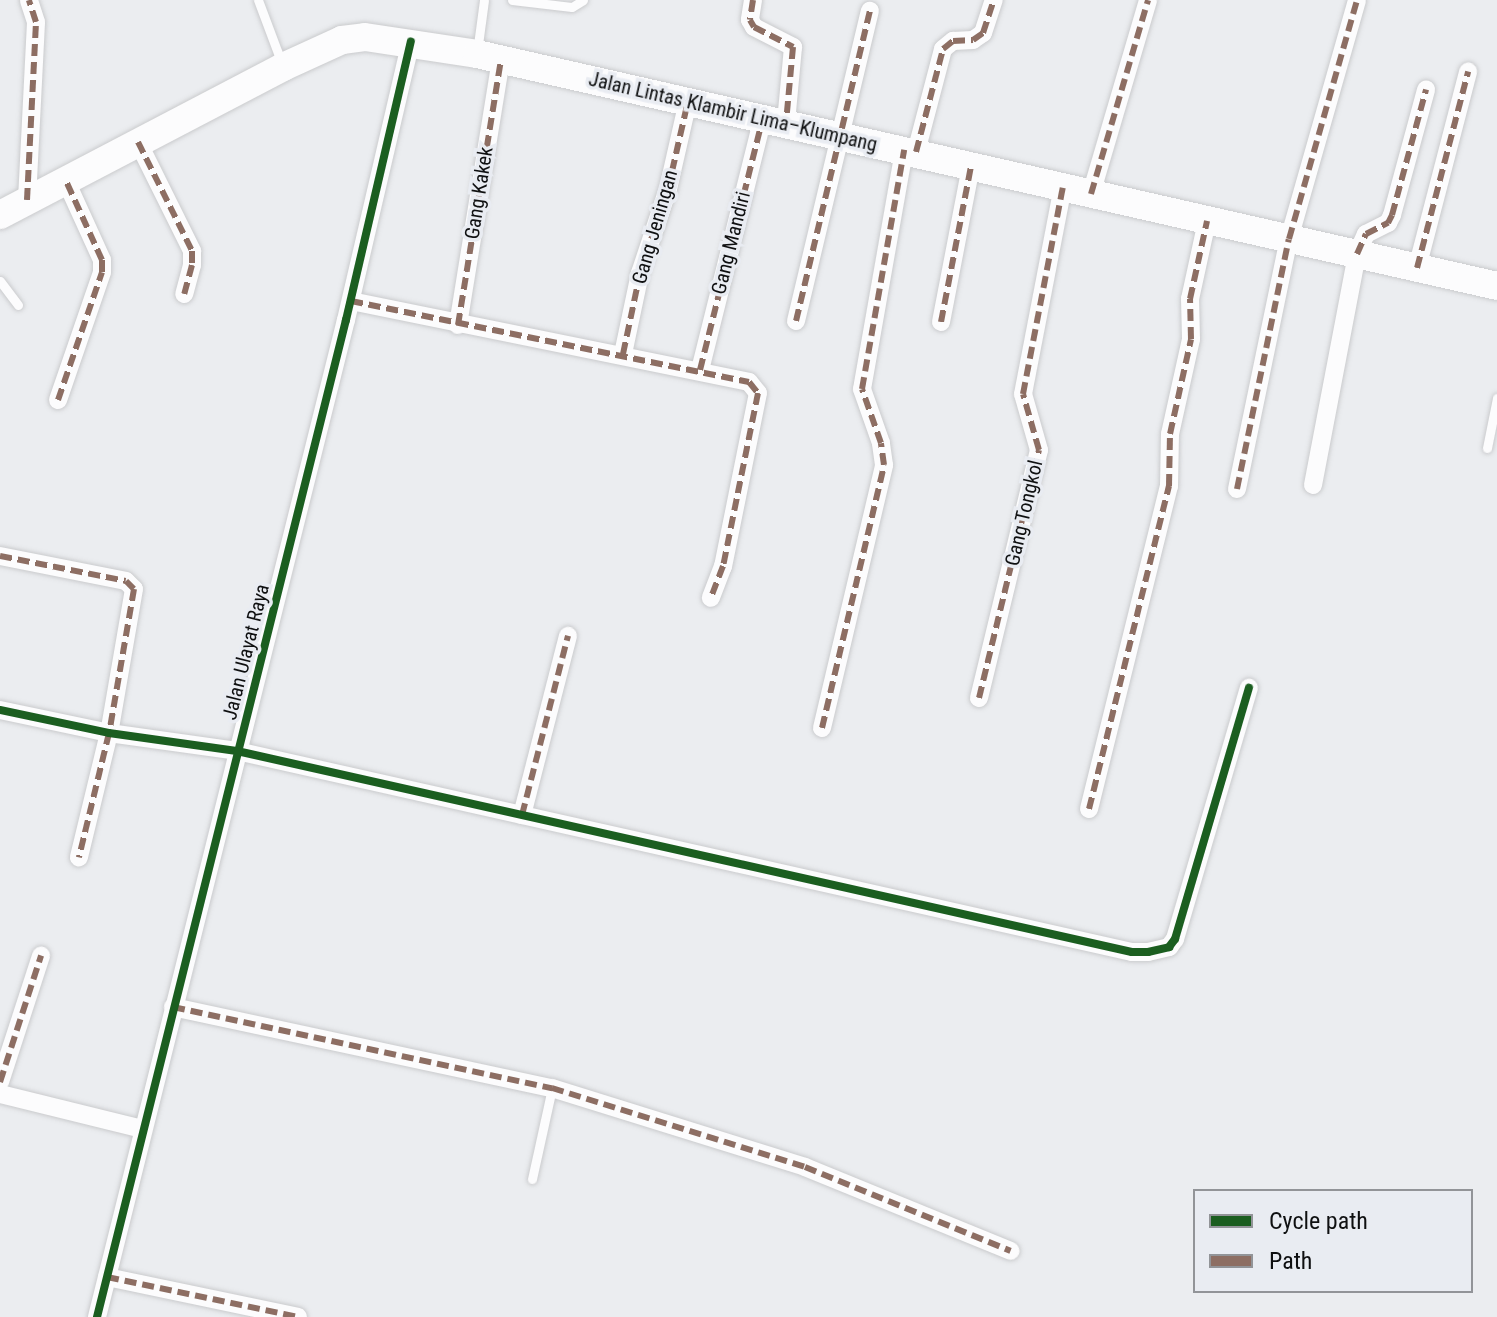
<!DOCTYPE html>
<html>
<head>
<meta charset="utf-8">
<style>
  body { margin:0 }
  #map { position:relative; width:1497px; height:1317px; overflow:hidden; background:#ebedf0; font-family:"Roboto Condensed",sans-serif }
  div>[style] { position:absolute }
  .roads { filter:drop-shadow(0 0 2px #cacbcd) drop-shadow(0 0 2px #cacbcd) }
  .service>* { height:9px; margin:-4.5px; padding:0 4.5px; transform-origin:4.5px; border-radius:4.5px; background:#fcfcfd }
  .minor>* { height:18px; margin:-9px; padding:0 9px; transform-origin:9px; border-radius:9px; background:#fcfcfd }
  .primary>* { height:28px; margin:-14px; padding:0 14px; transform-origin:14px; border-radius:14px; background:#fcfcfd }
  .quiet>* { height:6px; margin-top:-3px; transform-origin:0; background:repeating-linear-gradient(90deg,#8d6e63 0 12px,transparent 0 18px) }
  .cycleway>* { height:8px; margin:-4px; padding:0 4px; transform-origin:4px; border-radius:4px; background:#1b5e20 }
  span { translate:-50% -50%; white-space:nowrap; text-align:center; line-height:1.15; -webkit-text-stroke:7px #e9ecf2; paint-order:stroke }
  .street-label { font-size:20px; color:#0f1011 }
  .legend { position:absolute; left:1193px; top:1189px; width:280px; height:104px; box-sizing:border-box; background:#e9ecf2; border:2px solid #929498; margin:0; padding:10px 14px; list-style:none; font-size:24px; color:#0f1011 }
  .legend li { display:flex; align-items:center; gap:16px; height:40px }
  .legend b { width:40px; border:2px solid #929498 }
</style>
</head>
<body>
<div id="map">
  <div class="roads">
    <div class="service">
      <i style="left:258px;top:0;width:68px;rotate:69.4deg"></i>
      <i style="left:512px;top:0;width:60px;rotate:6.7deg"></i>
      <i style="left:572px;top:7px;width:13px;rotate:-32deg"></i>
      <i style="left:477px;top:52px;width:52px;rotate:-82.3deg"></i>
      <i style="left:0;top:281px;width:30px;rotate:53deg"></i>
      <i style="left:1487px;top:448px;width:51px;rotate:-78.7deg"></i>
      <i style="left:532px;top:1179px;width:93px;rotate:-77.6deg"></i>
    </div>
    <div class="minor">
      <i style="left:753px;top:0;width:20px;rotate:99deg"></i>
      <i style="left:750px;top:20px;width:8px;rotate:60deg"></i>
      <i style="left:754px;top:27px;width:44px;rotate:27.1deg"></i>
      <i style="left:793px;top:47px;width:75px;rotate:95.3deg"></i>
      <i style="left:138px;top:142px;width:122px;rotate:63.6deg"></i>
      <i style="left:192px;top:251px;width:14px;rotate:90deg"></i>
      <i style="left:192px;top:265px;width:30px;rotate:105deg"></i>
      <i style="left:916px;top:152px;width:106px;rotate:-75.3deg"></i>
      <i style="left:943px;top:49px;width:13px;rotate:-39deg"></i>
      <i style="left:953px;top:41px;width:20px;rotate:-3deg"></i>
      <i style="left:973px;top:40px;width:12px;rotate:-35deg"></i>
      <i style="left:983px;top:33px;width:35px;rotate:-72deg"></i>
      <i style="left:1091px;top:194px;width:202px;rotate:-73.6deg"></i>
      <i style="left:27px;top:200px;width:178px;rotate:-87.1deg"></i>
      <i style="left:36px;top:22px;width:23px;rotate:-108deg"></i>
      <i style="left:1417px;top:268px;width:203px;rotate:-75.4deg"></i>
      <i style="left:351px;top:301px;width:406px;rotate:11.5deg"></i>
      <i style="left:749px;top:382px;width:14px;rotate:51deg"></i>
      <i style="left:758px;top:393px;width:177px;rotate:101.4deg"></i>
      <i style="left:723px;top:566px;width:34px;rotate:111deg"></i>
      <i style="left:796px;top:321px;width:319px;rotate:-76.6deg"></i>
      <i style="left:941px;top:322px;width:159px;rotate:-79.1deg"></i>
      <i style="left:458px;top:325px;width:268px;rotate:-80.8deg"></i>
      <i style="left:623px;top:354px;width:83px;rotate:-78.1deg"></i>
      <i style="left:640px;top:273px;width:89px;rotate:-71.6deg"></i>
      <i style="left:668px;top:189px;width:90px;rotate:-77.2deg"></i>
      <i style="left:700px;top:370px;width:261px;rotate:-76deg"></i>
      <i style="left:58px;top:400px;width:135px;rotate:-71deg"></i>
      <i style="left:102px;top:272px;width:12px;rotate:-90deg"></i>
      <i style="left:102px;top:260px;width:87px;rotate:-114.5deg"></i>
      <i style="left:1313px;top:485px;width:235px;rotate:-79.2deg"></i>
      <i style="left:1357px;top:254px;width:22px;rotate:-66deg"></i>
      <i style="left:1366px;top:234px;width:25px;rotate:-27deg"></i>
      <i style="left:1388px;top:223px;width:9px;rotate:-63deg"></i>
      <i style="left:1392px;top:215px;width:130px;rotate:-74.8deg"></i>
      <i style="left:1237px;top:489px;width:255px;rotate:-78.3deg"></i>
      <i style="left:1289px;top:239px;width:248px;rotate:-74.1deg"></i>
      <i style="left:0;top:556px;width:128px;rotate:11.2deg"></i>
      <i style="left:126px;top:581px;width:11px;rotate:45deg"></i>
      <i style="left:134px;top:589px;width:146px;rotate:99.8deg"></i>
      <i style="left:109px;top:733px;width:128px;rotate:103.6deg"></i>
      <i style="left:979px;top:698px;width:255px;rotate:-76.4deg"></i>
      <i style="left:1039px;top:450px;width:58px;rotate:-105.9deg"></i>
      <i style="left:1023px;top:394px;width:212px;rotate:-79.1deg"></i>
      <i style="left:0;top:710px;width:111px;rotate:11.9deg"></i>
      <i style="left:109px;top:733px;width:129px;rotate:8deg"></i>
      <i style="left:237px;top:751px;width:917px;rotate:12.66deg"></i>
      <i style="left:1132px;top:952px;width:16px"></i>
      <i style="left:1148px;top:952px;width:22px;rotate:-13deg"></i>
      <i style="left:1169px;top:947px;width:10px;rotate:-53deg"></i>
      <i style="left:1175px;top:939px;width:262px;rotate:-73.6deg"></i>
      <i style="left:822px;top:728px;width:270px;rotate:-76.7deg"></i>
      <i style="left:884px;top:465px;width:22px;rotate:-98deg"></i>
      <i style="left:881px;top:443px;width:57px;rotate:-109.4deg"></i>
      <i style="left:862px;top:389px;width:243px;rotate:-80deg"></i>
      <i style="left:1089px;top:809px;width:333px;rotate:-76.1deg"></i>
      <i style="left:1169px;top:486px;width:52px;rotate:-88.9deg"></i>
      <i style="left:1170px;top:434px;width:97px;rotate:-77.5deg"></i>
      <i style="left:1191px;top:339px;width:40px;rotate:-91.4deg"></i>
      <i style="left:1190px;top:299px;width:80px;rotate:-77.7deg"></i>
      <i style="left:522px;top:815px;width:185px;rotate:-75.6deg"></i>
      <i style="left:173px;top:1007px;width:388px;rotate:12.1deg"></i>
      <i style="left:552px;top:1088px;width:265px;rotate:17.3deg"></i>
      <i style="left:805px;top:1167px;width:222px;rotate:22.2deg"></i>
      <i style="left:0;top:1082px;width:133px;rotate:-72deg"></i>
      <i style="left:0;top:1094px;width:146px;rotate:13.8deg"></i>
      <i style="left:107px;top:1277px;width:195px;rotate:11.8deg"></i>
      <i style="left:97px;top:1317px;width:1028px;rotate:-75.98deg"></i>
      <i style="left:346px;top:320px;width:286px;rotate:-76.9deg"></i>
    </div>
    <div class="primary">
      <i style="left:0;top:215px;width:319px;rotate:-27.6deg"></i>
      <i style="left:283px;top:67px;width:65px;rotate:-24.6deg"></i>
      <i style="left:342px;top:40px;width:23px;rotate:-7deg"></i>
      <i style="left:365px;top:37px;width:113px;rotate:8.6deg"></i>
      <i style="left:477px;top:54px;width:1046px;rotate:12.81deg"></i>
    </div>
  </div>
  <div class="quiet">
    <i style="left:753px;top:0;width:20px;rotate:99deg"></i>
    <i style="left:750px;top:20px;width:8px;rotate:60deg"></i>
    <i style="left:754px;top:27px;width:44px;rotate:27.1deg"></i>
    <i style="left:793px;top:47px;width:75px;rotate:95.3deg"></i>
    <i style="left:138px;top:142px;width:122px;rotate:63.6deg"></i>
    <i style="left:192px;top:251px;width:14px;rotate:90deg"></i>
    <i style="left:192px;top:265px;width:30px;rotate:105deg"></i>
    <i style="left:916px;top:152px;width:106px;rotate:-75.3deg"></i>
    <i style="left:943px;top:49px;width:13px;rotate:-39deg"></i>
    <i style="left:953px;top:41px;width:20px;rotate:-3deg"></i>
    <i style="left:973px;top:40px;width:12px;rotate:-35deg"></i>
    <i style="left:983px;top:33px;width:35px;rotate:-72deg"></i>
    <i style="left:1091px;top:194px;width:202px;rotate:-73.6deg"></i>
    <i style="left:27px;top:200px;width:178px;rotate:-87.1deg"></i>
    <i style="left:36px;top:22px;width:23px;rotate:-108deg"></i>
    <i style="left:1357px;top:254px;width:22px;rotate:-66deg"></i>
    <i style="left:1366px;top:234px;width:25px;rotate:-27deg"></i>
    <i style="left:1388px;top:223px;width:9px;rotate:-63deg"></i>
    <i style="left:1392px;top:215px;width:130px;rotate:-74.8deg"></i>
    <i style="left:1417px;top:268px;width:203px;rotate:-75.4deg"></i>
    <i style="left:351px;top:301px;width:406px;rotate:11.5deg"></i>
    <i style="left:749px;top:382px;width:14px;rotate:51deg"></i>
    <i style="left:758px;top:393px;width:177px;rotate:101.4deg"></i>
    <i style="left:723px;top:566px;width:34px;rotate:111deg"></i>
    <i style="left:796px;top:321px;width:319px;rotate:-76.6deg"></i>
    <i style="left:941px;top:322px;width:159px;rotate:-79.1deg"></i>
    <i style="left:458px;top:325px;width:268px;rotate:-80.8deg"></i>
    <i style="left:623px;top:354px;width:83px;rotate:-78.1deg"></i>
    <i style="left:640px;top:273px;width:89px;rotate:-71.6deg"></i>
    <i style="left:668px;top:189px;width:90px;rotate:-77.2deg"></i>
    <i style="left:700px;top:370px;width:261px;rotate:-76deg"></i>
    <i style="left:58px;top:400px;width:135px;rotate:-71deg"></i>
    <i style="left:102px;top:272px;width:12px;rotate:-90deg"></i>
    <i style="left:102px;top:260px;width:87px;rotate:-114.5deg"></i>
    <i style="left:1237px;top:489px;width:255px;rotate:-78.3deg"></i>
    <i style="left:1289px;top:239px;width:248px;rotate:-74.1deg"></i>
    <i style="left:0;top:556px;width:128px;rotate:11.2deg"></i>
    <i style="left:126px;top:581px;width:11px;rotate:45deg"></i>
    <i style="left:134px;top:589px;width:146px;rotate:99.8deg"></i>
    <i style="left:109px;top:733px;width:128px;rotate:103.6deg"></i>
    <i style="left:979px;top:698px;width:255px;rotate:-76.4deg"></i>
    <i style="left:1039px;top:450px;width:58px;rotate:-105.9deg"></i>
    <i style="left:1023px;top:394px;width:212px;rotate:-79.1deg"></i>
    <i style="left:822px;top:728px;width:270px;rotate:-76.7deg"></i>
    <i style="left:884px;top:465px;width:22px;rotate:-98deg"></i>
    <i style="left:881px;top:443px;width:57px;rotate:-109.4deg"></i>
    <i style="left:862px;top:389px;width:243px;rotate:-80deg"></i>
    <i style="left:1089px;top:809px;width:333px;rotate:-76.1deg"></i>
    <i style="left:1169px;top:486px;width:52px;rotate:-88.9deg"></i>
    <i style="left:1170px;top:434px;width:97px;rotate:-77.5deg"></i>
    <i style="left:1191px;top:339px;width:40px;rotate:-91.4deg"></i>
    <i style="left:1190px;top:299px;width:80px;rotate:-77.7deg"></i>
    <i style="left:522px;top:815px;width:185px;rotate:-75.6deg"></i>
    <i style="left:173px;top:1007px;width:388px;rotate:12.1deg"></i>
    <i style="left:552px;top:1088px;width:265px;rotate:17.3deg"></i>
    <i style="left:805px;top:1167px;width:222px;rotate:22.2deg"></i>
    <i style="left:0;top:1082px;width:133px;rotate:-72deg"></i>
    <i style="left:107px;top:1277px;width:195px;rotate:11.8deg"></i>
  </div>
  <div class="cycleway">
    <i style="left:0;top:710px;width:111px;rotate:11.9deg"></i>
    <i style="left:109px;top:733px;width:129px;rotate:8deg"></i>
    <i style="left:237px;top:751px;width:917px;rotate:12.66deg"></i>
    <i style="left:1132px;top:952px;width:16px"></i>
    <i style="left:1148px;top:952px;width:22px;rotate:-13deg"></i>
    <i style="left:1169px;top:947px;width:10px;rotate:-53deg"></i>
    <i style="left:1175px;top:939px;width:262px;rotate:-73.6deg"></i>
    <i style="left:97px;top:1317px;width:1028px;rotate:-75.98deg"></i>
    <i style="left:346px;top:320px;width:286px;rotate:-76.9deg"></i>
  </div>
  <div class="street-label">
    <span style="left:733px;top:112px;rotate:13deg">Jalan Lintas Klambir Lima–Klumpang</span>
    <span style="left:479px;top:193px;rotate:-81deg">Gang Kakek</span>
    <span style="left:655px;top:227px;rotate:-74deg">Gang Jeningan</span>
    <span style="left:731px;top:243px;rotate:-76deg">Gang Mandiri</span>
    <span style="left:1024px;top:513px;rotate:-77deg">Gang Tongkol</span>
    <span style="left:246px;top:652px;rotate:-76deg">Jalan Ulayat Raya</span>
  </div>
  <ul class="legend">
  <li><b style="height:10px;background:#1b5e20"></b>Cycle path</li>
  <li><b style="height:10px;background:#8d6e63"></b>Path</li>
  </ul>
</div>
</body>
</html>
